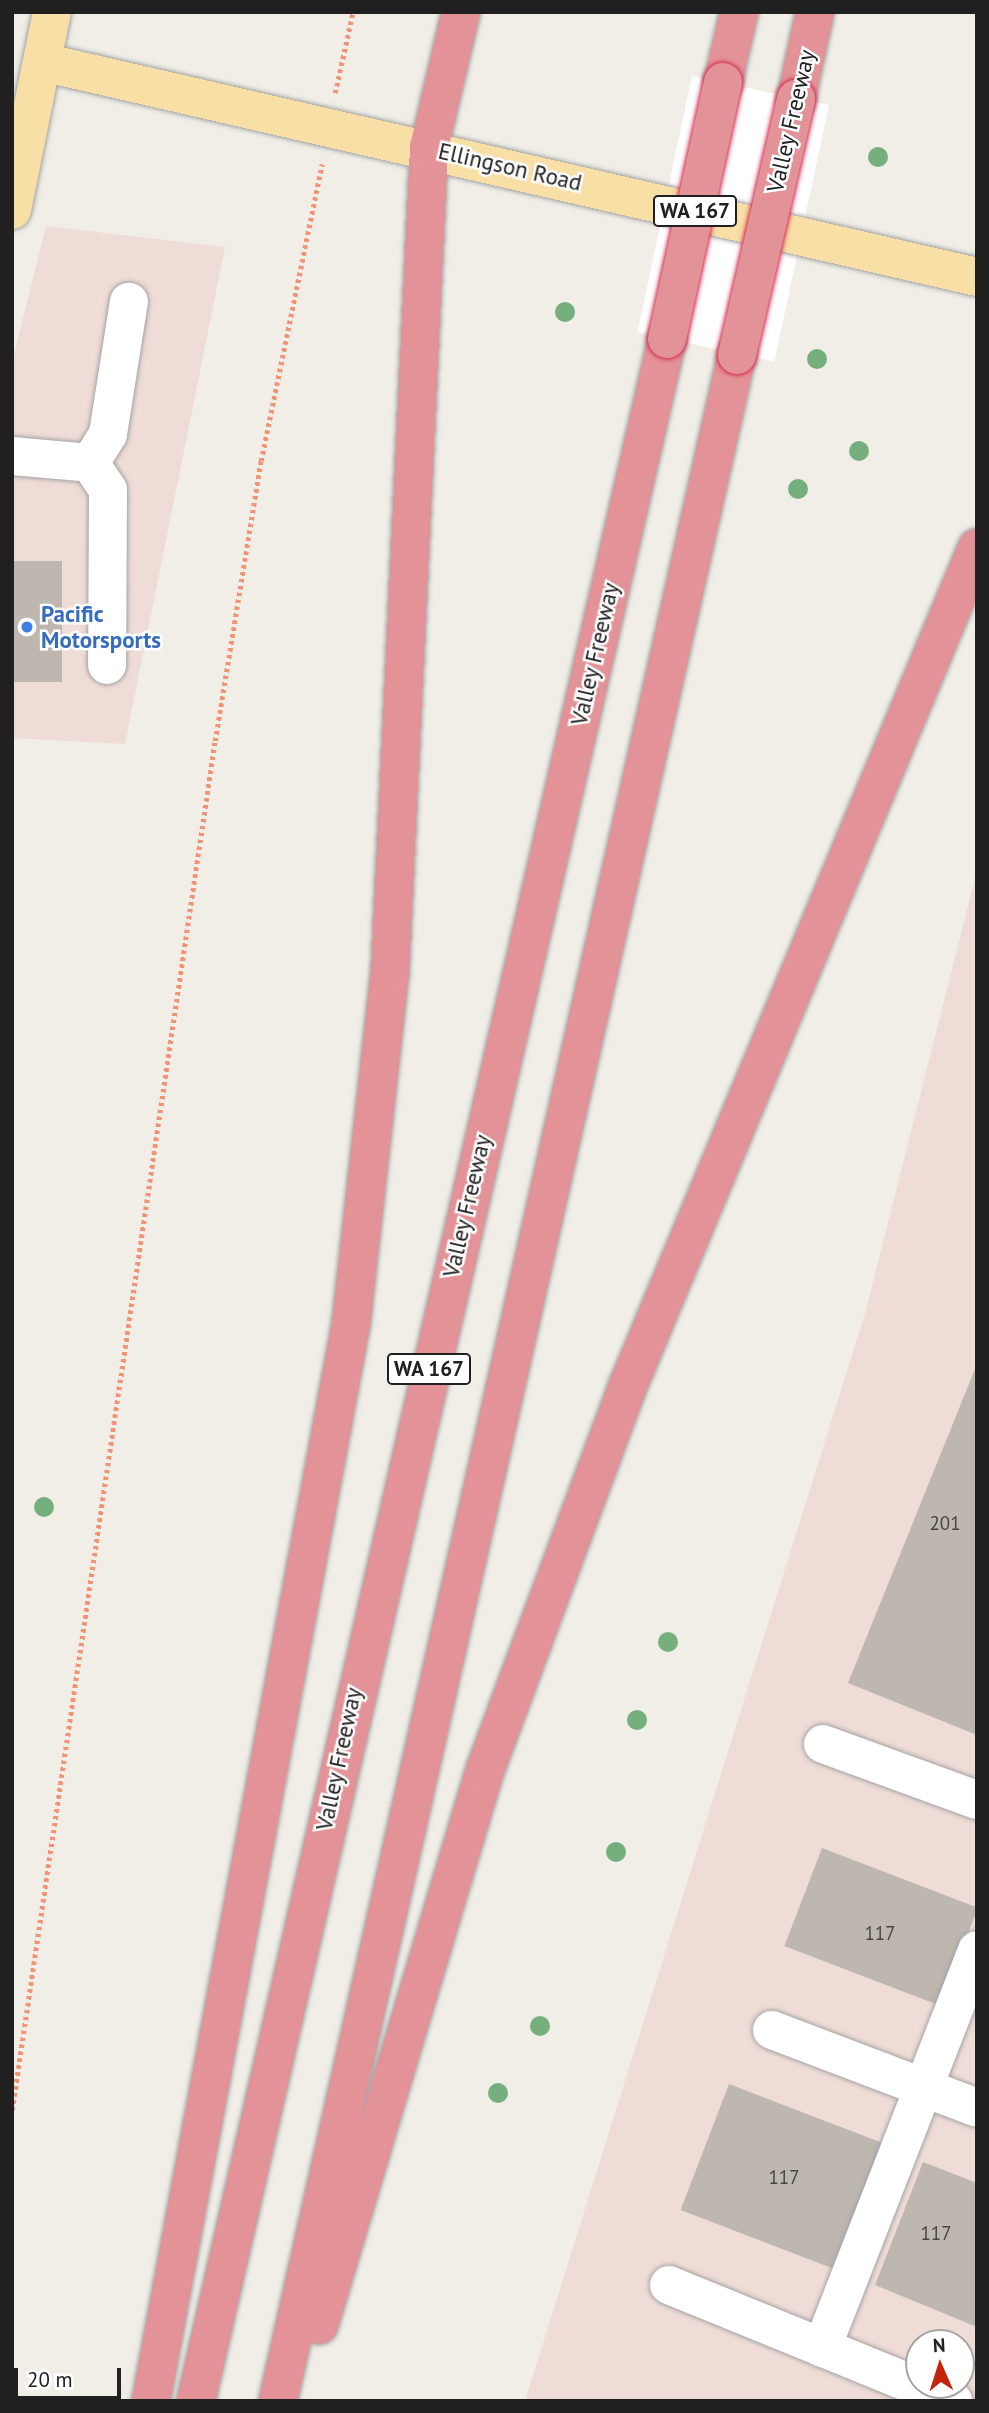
<!DOCTYPE html>
<html>
<head>
<meta charset="utf-8">
<style>
  body { margin:0 }
  #map { position:relative; width:989px; height:2413px; overflow:hidden; background:#f0eee7; font-family:"PT Sans",sans-serif }
  div>[style] { position:absolute }
  .commercial>* { inset:0; background:#f0dcd7 }
  .pier>* { inset:0; background:#fff; transform-origin:0 0 }
  .building>* { inset:0; background:#bdb7b0; transform-origin:0 0 }
  .path>* { height:4.5px; margin-top:-2.25px; transform-origin:0; background:repeating-linear-gradient(90deg,#f39375 0 3.5px,transparent 0 7px) }
  .roads { filter:drop-shadow(0 0 2px #a4a4a4) drop-shadow(0 0 2px #a4a4a4) }
  .minor>* { height:38px; margin:-19px; padding:0 19px; transform-origin:19px; border-radius:19px; background:#fff }
  .major>* { height:38px; margin:-19px; padding:0 19px; transform-origin:19px; border-radius:19px; background:#f7dfa5 }
  .highway>* { height:38px; margin:-19px; padding:0 19px; transform-origin:19px; border-radius:19px; background:#e39397 }
  .bridges { filter:drop-shadow(0 0 2px #d32f51) drop-shadow(0 0 2px #d32f51) }
  .highway-bridge>* { height:38px; margin:-19px; padding:0 19px; transform-origin:19px; border-radius:19px; background:#e39397 }
  .trees>* { width:20px; height:20px; margin:-10px; border-radius:50%; background:#75af7e }
  .dots>* { width:19px; height:19px; translate:-50% -50%; box-sizing:border-box; border:4px solid #fff; border-radius:50% }
  span { translate:-50% -50%; white-space:nowrap; text-align:center; line-height:1.15; -webkit-text-stroke:5px #fff; paint-order:stroke }
  .number-label { font-size:19px; color:#474644 }
  .number-label span { -webkit-text-stroke-width:0 }
  .shield-label span { padding:2px 5px; background:#fff; border:2px solid; border-radius:5px; -webkit-text-stroke-width:0 }
  .shield-label { font-size:21px; color:#202020; font-weight:700 }
  .street-label { font-size:23px; color:#202020 }
  .shop-label { font-size:23px; color:#366cbe; font-weight:700 }
  .left { translate:0 -50%; text-align:left }
  .frame { position:absolute; inset:0; border:14px solid #202020; pointer-events:none }
  .north { position:absolute; left:905px; top:2329px; width:70px; height:70px; box-sizing:border-box; background:#fff; border:2px solid #a6a6a6; border-radius:50%; rotate:357deg; font-size:19px; font-weight:700; line-height:28px; text-align:center; color:#202020 }
  .north::after { content:''; display:block; margin:auto; width:24px; height:32px; background:#c6230a; clip-path:polygon(50% 0,100% 100%,50% 72%,0 100%) }
  .scale { position:absolute; left:14px; top:2368px; width:107px; height:32px; box-sizing:border-box; border:4px solid #202020; border-top:0; padding-left:9px; font-size:21px; line-height:24px; white-space:nowrap; color:#202020; -webkit-text-stroke:5px #fff; paint-order:stroke }
</style>
</head>
<body>
<div id="map">
  <div class="commercial">
    <i style="clip-path:polygon(46px 226px,225px 247px,125px 744px,12px 738px,12px 362px)"></i>
    <i style="clip-path:polygon(evenodd,977px 870px,977px 2401px,525px 2401px,866px 1310px,977px 870px,919px 2343px,961px 2343px,961px 2385px,919px 2385px,919px 2343px)"></i>
  </div>
  <div class="pier">
    <i style="left:692px;top:76px;width:140px;height:262px;rotate:12deg"></i>
  </div>
  <div class="building">
    <i style="left:12px;top:561px;width:50px;height:121px"></i>
    <i style="clip-path:polygon(977px 1364px,977px 1735px,848px 1683px)"></i>
    <i style="left:822px;top:1848px;width:167px;height:105px;rotate:21deg"></i>
    <i style="left:729px;top:2084px;width:171px;height:135px;rotate:21deg"></i>
    <i style="clip-path:polygon(923px 2162px,977px 2183px,977px 2327px,875px 2285px)"></i>
  </div>
  <div class="path">
    <i style="left:335px;top:93px;width:83px;rotate:-77.5deg"></i>
    <i style="left:12px;top:2110px;width:1384px;rotate:-81.57deg"></i>
    <i style="left:215px;top:741px;width:284px;rotate:-80.7deg"></i>
    <i style="left:261px;top:461px;width:303px;rotate:-78.4deg"></i>
  </div>
  <div class="roads">
    <div class="minor">
      <i style="left:12px;top:456px;width:78px;rotate:5.1deg"></i>
      <i style="left:90px;top:463px;width:34px;rotate:-58deg"></i>
      <i style="left:108px;top:434px;width:134px;rotate:-81deg"></i>
      <i style="left:90px;top:463px;width:32px;rotate:56deg"></i>
      <i style="left:108px;top:490px;width:175px;rotate:90.3deg"></i>
      <i style="left:823px;top:1744px;width:164px;rotate:20deg"></i>
      <i style="left:772px;top:2030px;width:219px;rotate:20.8deg"></i>
      <i style="left:669px;top:2285px;width:307px;rotate:22.2deg"></i>
      <i style="left:822px;top:2348px;width:427px;rotate:-68.7deg"></i>
    </div>
    <div class="major">
      <i style="left:42px;top:62px;width:959px;rotate:12.95deg"></i>
      <i style="left:12px;top:210px;width:202px;rotate:-78.6deg"></i>
    </div>
    <div class="highway">
      <i style="left:723px;top:82px;width:72px;rotate:-77.1deg"></i>
      <i style="left:796px;top:99px;width:89px;rotate:-77.7deg"></i>
      <i style="left:319px;top:2325px;width:579px;rotate:-73.35deg"></i>
      <i style="left:485px;top:1770px;width:408px;rotate:-69.6deg"></i>
      <i style="left:627px;top:1388px;width:910px;rotate:-67.38deg"></i>
      <i style="left:151px;top:2401px;width:1095px;rotate:-79.48deg"></i>
      <i style="left:351px;top:1324px;width:354px;rotate:-83.7deg"></i>
      <i style="left:390px;top:972px;width:825px;rotate:-87.29deg"></i>
      <i style="left:429px;top:148px;width:140px;rotate:-76.8deg"></i>
      <i style="left:196px;top:2401px;width:2115px;rotate:-77.13deg"></i>
      <i style="left:278px;top:2401px;width:2097px;rotate:-77.36deg"></i>
    </div>
  </div>
  <div class="bridges">
    <div class="highway-bridge">
      <i style="left:667px;top:339px;width:263px;rotate:-77.7deg"></i>
      <i style="left:737px;top:355px;width:263px;rotate:-77deg"></i>
    </div>
  </div>
  <div class="trees">
    <i style="left:878px;top:157px"></i>
    <i style="left:565px;top:312px"></i>
    <i style="left:817px;top:359px"></i>
    <i style="left:859px;top:451px"></i>
    <i style="left:798px;top:489px"></i>
    <i style="left:44px;top:1507px"></i>
    <i style="left:668px;top:1642px"></i>
    <i style="left:637px;top:1720px"></i>
    <i style="left:616px;top:1852px"></i>
    <i style="left:540px;top:2026px"></i>
    <i style="left:498px;top:2093px"></i>
  </div>
  <div class="dots">
    <i style="left:27px;top:627px;background:#3f7fe0"></i>
  </div>
  <div class="number-label">
    <span style="left:945px;top:1524px">201</span>
    <span style="left:880px;top:1934px">117</span>
    <span style="left:784px;top:2178px">117</span>
    <span style="left:936px;top:2234px">117</span>
  </div>
  <div class="shield-label">
    <span style="left:695px;top:211px">WA 167</span>
    <span style="left:429px;top:1369px">WA 167</span>
  </div>
  <div class="street-label">
    <span style="left:791px;top:121px;rotate:-77deg">Valley Freeway</span>
    <span style="left:510px;top:167px;rotate:13deg">Ellingson Road</span>
    <span style="left:595px;top:654px;rotate:-77deg">Valley Freeway</span>
    <span style="left:467px;top:1206px;rotate:-77deg">Valley Freeway</span>
    <span style="left:339px;top:1759px;rotate:-78deg">Valley Freeway</span>
  </div>
  <div class="shop-label">
    <span class="left" style="left:41px;top:627px">Pacific<br>Motorsports</span>
  </div>
  <div class="frame"></div>
  <div class="north">N</div>
  <div class="scale">20 m</div>
</div>
</body>
</html>
